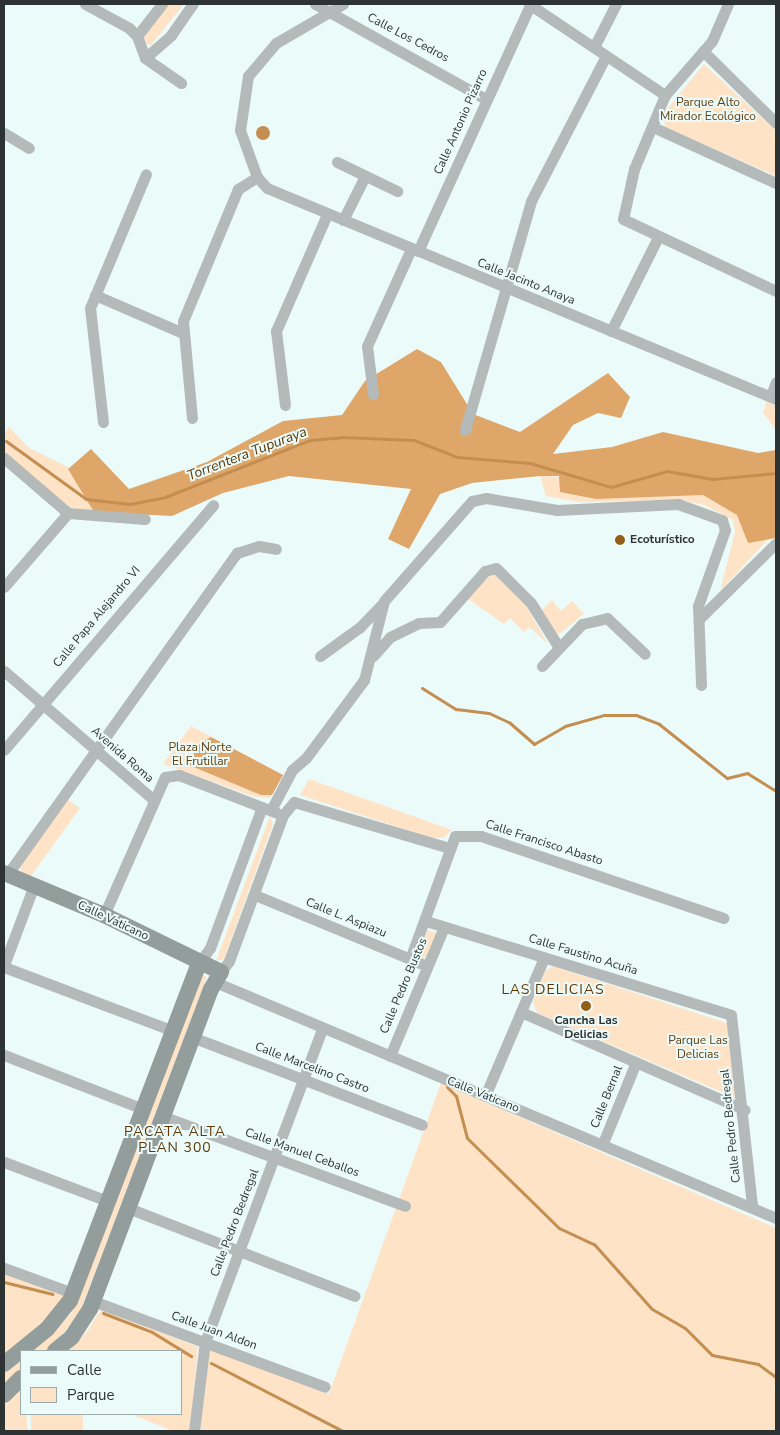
<!DOCTYPE html>
<html>
<head>
<meta charset="utf-8">
<style>
  body { margin:0 }
  #map { position:relative; width:780px; height:1435px; overflow:hidden; background:#ebfbfa; font-family:"Nunito Sans",sans-serif }
  div>[style] { position:absolute }
  .green>* { inset:0; background:#fee3c7; transform-origin:0 0 }
  .forest>* { inset:0; background:#dea769 }
  .water>* { inset:0; background:#c48e51 }
  .round { border-radius:50% }
  .stream>* { height:3px; margin:-1.5px; padding:0 1.5px; transform-origin:1.5px; border-radius:1.5px; background:#c48e51 }
  .street>* { height:11px; margin:-5.5px; padding:0 5.5px; transform-origin:5.5px; border-radius:5.5px; background:#b4baba }
  .secondary>* { height:16px; margin:-8px; padding:0 8px; transform-origin:8px; border-radius:8px; background:#939d9c }
  .dots>* { width:14px; height:14px; translate:-50% -50%; box-sizing:border-box; border:2px solid #ebfbfa; border-radius:50% }
  span { translate:-50% -50%; white-space:nowrap; text-align:center; line-height:1.15; -webkit-text-stroke:4px #ebfbfa; paint-order:stroke }
  .street-label { font-size:12px; color:#2d3332 }
  .park-label { font-size:12px; color:#623d0d }
  .poi-label { font-size:12px; color:#2d3332; font-weight:700 }
  .left { translate:0 -50%; text-align:left }
  .water-label { font-size:14px; color:#5a3602; font-style:italic }
  .neighbourhood-label { font-size:14px; color:#5c3703; letter-spacing:1px }
  .frame { position:absolute; inset:0; border:5px solid #2d3332; pointer-events:none }
  .legend { position:absolute; left:20px; top:1350px; width:162px; height:65px; box-sizing:border-box; background:#ebfbfa; border:1px solid #9fabaa; margin:0; padding:6px 9px; list-style:none; font-size:15px; color:#2d3332 }
  .legend li { display:flex; align-items:center; gap:10px; height:25px }
  .legend b { width:25px; border:1px solid #9fabaa }
</style>
</head>
<body>
<div id="map">
  <div class="green">
    <i style="clip-path:polygon(169px 4px,184px 4px,151px 45px,146px 44px,142px 36px)"></i>
    <i style="clip-path:polygon(704px 64px,776px 131px,776px 176px,665px 127px,664px 113px)"></i>
    <i style="clip-path:polygon(767px 400px,776px 406px,776px 430px,763px 413px)"></i>
    <i style="clip-path:polygon(9px 427px,29px 448px,78px 472px,94px 512px,68px 507px,4px 453px,4px 434px)"></i>
    <i style="clip-path:polygon(540px 476px,712px 483px,776px 531px,720px 591px,735px 532px,733px 520px,704px 505px,682px 500px,579px 502px,546px 496px)"></i>
    <i style="clip-path:polygon(495px 575px,526px 605px,547px 643px,529px 627px,524px 632px,510px 618px,504px 624px,468px 599px,486px 578px)"></i>
    <i style="clip-path:polygon(552px 600px,561px 611px,572px 601px,584px 614px,559px 634px,553px 635px,542px 610px)"></i>
    <i style="clip-path:polygon(191px 726px,283px 775px,270px 798px,255px 797px,163px 764px)"></i>
    <i style="clip-path:polygon(309px 779px,452px 830px,443px 838px,432px 838px,300px 795px)"></i>
    <i style="clip-path:polygon(65px 798px,80px 808px,31px 876px,22px 873px,19px 862px)"></i>
    <i style="clip-path:polygon(270px 816px,273px 824px,224px 959px,216px 961px)"></i>
    <i style="left:428px;top:930px;width:9px;height:27px;rotate:21deg"></i>
    <i style="clip-path:polygon(553px 966px,727px 1023px,738px 1099px,537px 1013px,533px 1002px,545px 971px)"></i>
    <i style="clip-path:polygon(199px 974px,207px 977px,79px 1314px,54px 1345px,45px 1351px,28px 1351px,71px 1314px)"></i>
    <i style="clip-path:polygon(441px 1083px,776px 1228px,776px 1431px,198px 1431px,207px 1355px,212px 1350px,329px 1394px)"></i>
    <i style="clip-path:polygon(4px 1273px,65px 1295px,61px 1304px,4px 1357px)"></i>
    <i style="clip-path:polygon(101px 1309px,198px 1347px,190px 1431px,173px 1431px,133px 1415px,181px 1414px,181px 1351px,67px 1351px,86px 1333px)"></i>
    <i style="clip-path:polygon(21px 1356px,21px 1369px,4px 1386px,4px 1372px)"></i>
    <i style="clip-path:polygon(21px 1388px,21px 1414px,26px 1414px,28px 1431px,4px 1431px,4px 1406px)"></i>
    <i style="left:31px;top:1414px;width:52px;height:17px"></i>
  </div>
  <div class="forest">
    <i style="clip-path:polygon(417px 349px,441px 362px,473px 414px,520px 432px,608px 373px,630px 397px,621px 418px,598px 413px,573px 425px,553px 454px,612px 447px,663px 432px,758px 453px,776px 450px,776px 538px,748px 543px,737px 515px,703px 495px,596px 499px,560px 492px,559px 476px,540px 476px,472px 483px,440px 494px,409px 549px,388px 539px,411px 489px,289px 476px,223px 493px,172px 516px,94px 512px,68px 469px,91px 449px,129px 489px,207px 462px,283px 421px,342px 415px,365px 381px)"></i>
    <i style="clip-path:polygon(211px 737px,283px 775px,272px 795px,261px 795px,189px 765px,196px 747px)"></i>
  </div>
  <div class="water">
    <i class="round" style="left:256px;top:126px;width:14px;height:14px"></i>
  </div>
  <div class="stream">
    <i style="left:6px;top:441px;width:99px;rotate:35.9deg"></i>
    <i style="left:86px;top:499px;width:44px;rotate:6.5deg"></i>
    <i style="left:130px;top:504px;width:36px;rotate:-11deg"></i>
    <i style="left:165px;top:497px;width:156px;rotate:-21.5deg"></i>
    <i style="left:310px;top:440px;width:32px;rotate:-5deg"></i>
    <i style="left:342px;top:437px;width:72px;rotate:2.4deg"></i>
    <i style="left:414px;top:440px;width:46px;rotate:21.6deg"></i>
    <i style="left:457px;top:457px;width:73px;rotate:4.7deg"></i>
    <i style="left:530px;top:463px;width:84px;rotate:16.5deg"></i>
    <i style="left:611px;top:487px;width:58px;rotate:-15.9deg"></i>
    <i style="left:667px;top:471px;width:46px;rotate:10.1deg"></i>
    <i style="left:712px;top:479px;width:64px;rotate:-5.4deg"></i>
    <i style="left:422px;top:688px;width:40px;rotate:32deg"></i>
    <i style="left:456px;top:709px;width:33px;rotate:7deg"></i>
    <i style="left:489px;top:713px;width:23px;rotate:25deg"></i>
    <i style="left:510px;top:723px;width:32px;rotate:41deg"></i>
    <i style="left:534px;top:744px;width:36px;rotate:-30deg"></i>
    <i style="left:565px;top:726px;width:41px;rotate:-15.8deg"></i>
    <i style="left:604px;top:715px;width:32px"></i>
    <i style="left:636px;top:715px;width:25px;rotate:21deg"></i>
    <i style="left:659px;top:724px;width:87px;rotate:38.5deg"></i>
    <i style="left:727px;top:778px;width:21px;rotate:-14deg"></i>
    <i style="left:747px;top:773px;width:34px;rotate:32deg"></i>
    <i style="left:447px;top:1087px;width:13px;rotate:45deg"></i>
    <i style="left:456px;top:1096px;width:43px;rotate:75.3deg"></i>
    <i style="left:467px;top:1138px;width:129px;rotate:44.4deg"></i>
    <i style="left:559px;top:1228px;width:38px;rotate:25deg"></i>
    <i style="left:594px;top:1244px;width:87px;rotate:48.3deg"></i>
    <i style="left:652px;top:1309px;width:38px;rotate:30deg"></i>
    <i style="left:685px;top:1328px;width:38px;rotate:45deg"></i>
    <i style="left:712px;top:1355px;width:47px;rotate:11.1deg"></i>
    <i style="left:758px;top:1364px;width:22px;rotate:36deg"></i>
    <i style="left:4px;top:1282px;width:50px;rotate:13.8deg"></i>
    <i style="left:103px;top:1313px;width:53px;rotate:21.2deg"></i>
    <i style="left:152px;top:1332px;width:46px;rotate:31.6deg"></i>
    <i style="left:211px;top:1363px;width:148px;rotate:27.3deg"></i>
  </div>
  <div class="street">
    <i style="left:85px;top:4px;width:50px;rotate:28.6deg"></i>
    <i style="left:129px;top:28px;width:11px;rotate:45deg"></i>
    <i style="left:137px;top:36px;width:23px;rotate:70deg"></i>
    <i style="left:145px;top:58px;width:44px;rotate:34.8deg"></i>
    <i style="left:315px;top:4px;width:196px;rotate:29.1deg"></i>
    <i style="left:343px;top:4px;width:78px;rotate:149.8deg"></i>
    <i style="left:276px;top:43px;width:43px;rotate:130.3deg"></i>
    <i style="left:248px;top:76px;width:55px;rotate:98.4deg"></i>
    <i style="left:240px;top:130px;width:50px;rotate:70.1deg"></i>
    <i style="left:257px;top:177px;width:15px;rotate:48deg"></i>
    <i style="left:267px;top:188px;width:551px;rotate:22.52deg"></i>
    <i style="left:529px;top:4px;width:164px;rotate:33.8deg"></i>
    <i style="left:728px;top:4px;width:40px;rotate:113.4deg"></i>
    <i style="left:712px;top:41px;width:72px;rotate:131deg"></i>
    <i style="left:665px;top:95px;width:80px;rotate:112.7deg"></i>
    <i style="left:634px;top:169px;width:51px;rotate:102.4deg"></i>
    <i style="left:623px;top:219px;width:169px;rotate:25.2deg"></i>
    <i style="left:137px;top:36px;width:41px;rotate:-52deg"></i>
    <i style="left:594px;top:47px;width:48px;rotate:-62.9deg"></i>
    <i style="left:703px;top:51px;width:103px;rotate:44.6deg"></i>
    <i style="left:145px;top:58px;width:35px;rotate:-41deg"></i>
    <i style="left:171px;top:35px;width:38px;rotate:-55deg"></i>
    <i style="left:653px;top:127px;width:135px;rotate:24.5deg"></i>
    <i style="left:4px;top:133px;width:29px;rotate:31deg"></i>
    <i style="left:337px;top:162px;width:67px;rotate:25.8deg"></i>
    <i style="left:343px;top:220px;width:49px;rotate:-63.4deg"></i>
    <i style="left:418px;top:251px;width:270px;rotate:-65.5deg"></i>
    <i style="left:95px;top:295px;width:96px;rotate:23.4deg"></i>
    <i style="left:611px;top:331px;width:105px;rotate:-63.4deg"></i>
    <i style="left:373px;top:394px;width:48px;rotate:-97.1deg"></i>
    <i style="left:367px;top:346px;width:107px;rotate:-65.6deg"></i>
    <i style="left:771px;top:395px;width:14px;rotate:-69deg"></i>
    <i style="left:285px;top:405px;width:75px;rotate:-96.9deg"></i>
    <i style="left:276px;top:331px;width:128px;rotate:-66.4deg"></i>
    <i style="left:192px;top:418px;width:97px;rotate:-95.3deg"></i>
    <i style="left:183px;top:321px;width:143px;rotate:-67.4deg"></i>
    <i style="left:238px;top:189px;width:22px;rotate:-32deg"></i>
    <i style="left:103px;top:422px;width:115px;rotate:-96.5deg"></i>
    <i style="left:90px;top:308px;width:145px;rotate:-67.3deg"></i>
    <i style="left:465px;top:430px;width:238px;rotate:-73.9deg"></i>
    <i style="left:531px;top:201px;width:163px;rotate:-62.7deg"></i>
    <i style="left:4px;top:458px;width:84px;rotate:40.7deg"></i>
    <i style="left:68px;top:513px;width:77px;rotate:4.5deg"></i>
    <i style="left:4px;top:587px;width:98px;rotate:-49.1deg"></i>
    <i style="left:699px;top:619px;width:108px;rotate:-44.6deg"></i>
    <i style="left:320px;top:656px;width:49px;rotate:-35.9deg"></i>
    <i style="left:360px;top:627px;width:33px;rotate:-46deg"></i>
    <i style="left:373px;top:656px;width:25px;rotate:-48deg"></i>
    <i style="left:390px;top:637px;width:32px;rotate:-26deg"></i>
    <i style="left:419px;top:623px;width:21px;rotate:-3deg"></i>
    <i style="left:440px;top:622px;width:68px;rotate:-48.6deg"></i>
    <i style="left:485px;top:571px;width:11px;rotate:-15deg"></i>
    <i style="left:496px;top:568px;width:49px;rotate:45deg"></i>
    <i style="left:531px;top:603px;width:51px;rotate:57.9deg"></i>
    <i style="left:542px;top:666px;width:58px;rotate:-46.4deg"></i>
    <i style="left:582px;top:624px;width:26px;rotate:-13deg"></i>
    <i style="left:607px;top:618px;width:52px;rotate:43.5deg"></i>
    <i style="left:4px;top:671px;width:196px;rotate:40.7deg"></i>
    <i style="left:4px;top:750px;width:322px;rotate:-49.5deg"></i>
    <i style="left:271px;top:810px;width:45px;rotate:-62.3deg"></i>
    <i style="left:292px;top:770px;width:18px;rotate:-41deg"></i>
    <i style="left:306px;top:758px;width:97px;rotate:-53.4deg"></i>
    <i style="left:364px;top:680px;width:81px;rotate:-75.8deg"></i>
    <i style="left:384px;top:601px;width:133px;rotate:-48.7deg"></i>
    <i style="left:472px;top:501px;width:14px;rotate:-12deg"></i>
    <i style="left:486px;top:498px;width:72px;rotate:9.6deg"></i>
    <i style="left:557px;top:510px;width:121px;rotate:-2.8deg"></i>
    <i style="left:678px;top:504px;width:47px;rotate:20deg"></i>
    <i style="left:722px;top:520px;width:10px;rotate:73deg"></i>
    <i style="left:725px;top:530px;width:81px;rotate:109.6deg"></i>
    <i style="left:698px;top:606px;width:79px;rotate:87.8deg"></i>
    <i style="left:7px;top:875px;width:396px;rotate:-54.5deg"></i>
    <i style="left:237px;top:553px;width:23px;rotate:-18deg"></i>
    <i style="left:259px;top:546px;width:17px;rotate:10deg"></i>
    <i style="left:255px;top:895px;width:186px;rotate:22.4deg"></i>
    <i style="left:104px;top:915px;width:151px;rotate:-66.2deg"></i>
    <i style="left:165px;top:777px;width:14px;rotate:-8deg"></i>
    <i style="left:179px;top:775px;width:105px;rotate:21.2deg"></i>
    <i style="left:426px;top:921px;width:319px;rotate:17.1deg"></i>
    <i style="left:731px;top:1015px;width:192px;rotate:83.7deg"></i>
    <i style="left:410px;top:959px;width:131px;rotate:-69.9deg"></i>
    <i style="left:455px;top:836px;width:26px"></i>
    <i style="left:481px;top:836px;width:256px;rotate:18.7deg"></i>
    <i style="left:199px;top:963px;width:19px;rotate:-54deg"></i>
    <i style="left:210px;top:948px;width:150px;rotate:-69.8deg"></i>
    <i style="left:4px;top:965px;width:85px;rotate:-69.4deg"></i>
    <i style="left:4px;top:967px;width:181px;rotate:20.7deg"></i>
    <i style="left:221px;top:972px;width:14px;rotate:-54deg"></i>
    <i style="left:229px;top:961px;width:156px;rotate:-69.7deg"></i>
    <i style="left:283px;top:815px;width:17px;rotate:-50deg"></i>
    <i style="left:294px;top:802px;width:162px;rotate:16.5deg"></i>
    <i style="left:215px;top:982px;width:609px;rotate:22.82deg"></i>
    <i style="left:521px;top:1012px;width:244px;rotate:23.6deg"></i>
    <i style="left:192px;top:1037px;width:246px;rotate:20.9deg"></i>
    <i style="left:4px;top:1055px;width:149px;rotate:21.2deg"></i>
    <i style="left:390px;top:1056px;width:140px;rotate:-67.3deg"></i>
    <i style="left:485px;top:1096px;width:150px;rotate:-66.9deg"></i>
    <i style="left:162px;top:1116px;width:259px;rotate:20.3deg"></i>
    <i style="left:603px;top:1143px;width:87px;rotate:-67.8deg"></i>
    <i style="left:4px;top:1162px;width:111px;rotate:20.6deg"></i>
    <i style="left:128px;top:1208px;width:243px;rotate:21.2deg"></i>
    <i style="left:4px;top:1268px;width:73px;rotate:19.9deg"></i>
    <i style="left:93px;top:1301px;width:247px;rotate:20.3deg"></i>
    <i style="left:194px;top:1431px;width:90px;rotate:-83deg"></i>
    <i style="left:205px;top:1342px;width:334px;rotate:-69.5deg"></i>
  </div>
  <div class="secondary">
    <i style="left:4px;top:873px;width:108px;rotate:22.8deg"></i>
    <i style="left:104px;top:915px;width:130px;rotate:26deg"></i>
    <i style="left:221px;top:972px;width:20px;rotate:120deg"></i>
    <i style="left:211px;top:989px;width:342px;rotate:110.7deg"></i>
    <i style="left:90px;top:1309px;width:33px;rotate:123deg"></i>
    <i style="left:72px;top:1337px;width:22px;rotate:141deg"></i>
    <i style="left:4px;top:1364px;width:55px;rotate:-39.1deg"></i>
    <i style="left:47px;top:1329px;width:36px;rotate:-51deg"></i>
    <i style="left:70px;top:1301px;width:362px;rotate:-69.1deg"></i>
    <i style="left:4px;top:1395px;width:24px;rotate:-45deg"></i>
  </div>
  <div class="dots">
    <i style="left:620px;top:540px;background:#945e15"></i>
    <i style="left:586px;top:1006px;background:#945e15"></i>
  </div>
  <div class="street-label">
    <span style="left:408px;top:38px;rotate:28deg">Calle Los Cedros</span>
    <span style="left:461px;top:122px;rotate:-66deg">Calle Antonio Pizarro</span>
    <span style="left:526px;top:282px;rotate:22deg">Calle Jacinto Anaya</span>
    <span style="left:97px;top:617px;rotate:-50deg">Calle Papa Alejandro VI</span>
    <span style="left:122px;top:755px;rotate:41deg">Avenida Roma</span>
    <span style="left:544px;top:843px;rotate:18deg">Calle Francisco Abasto</span>
    <span style="left:346px;top:918px;rotate:22deg">Calle L. Aspiazu</span>
    <span style="left:113px;top:921px;rotate:25deg">Calle Vaticano</span>
    <span style="left:583px;top:955px;rotate:17deg">Calle Faustino Acuña</span>
    <span style="left:404px;top:986px;rotate:-67deg">Calle Pedro Bustos</span>
    <span style="left:312px;top:1068px;rotate:21deg">Calle Marcelino Castro</span>
    <span style="left:483px;top:1095px;rotate:22deg">Calle Vaticano</span>
    <span style="left:607px;top:1097px;rotate:-68deg">Calle Bernal</span>
    <span style="left:731px;top:1126px;rotate:-96deg">Calle Pedro Bedregal</span>
    <span style="left:302px;top:1153px;rotate:20deg">Calle Manuel Ceballos</span>
    <span style="left:235px;top:1223px;rotate:-69deg">Calle Pedro Bedregal</span>
    <span style="left:214px;top:1331px;rotate:20deg">Calle Juan Aldon</span>
  </div>
  <div class="park-label">
    <span style="left:708px;top:110px">Parque Alto<br>Mirador Ecológico</span>
    <span style="left:200px;top:755px">Plaza Norte<br>El Frutillar</span>
    <span style="left:698px;top:1048px">Parque Las<br>Delicias</span>
  </div>
  <div class="poi-label">
    <span class="left" style="left:630px;top:540px">Ecoturístico</span>
    <span style="left:586px;top:1028px">Cancha Las<br>Delicias</span>
  </div>
  <div class="water-label">
    <span style="left:247px;top:454px;rotate:-21deg">Torrentera Tupuraya</span>
  </div>
  <div class="neighbourhood-label">
    <span style="left:553px;top:990px">LAS DELICIAS</span>
    <span style="left:175px;top:1140px">PACATA ALTA<br>PLAN 300</span>
  </div>
  <div class="frame"></div>
  <ul class="legend">
  <li><b style="height:6px;background:#939d9c"></b>Calle</li>
  <li><b style="height:14px;background:#fee3c7"></b>Parque</li>
  </ul>
</div>
</body>
</html>
